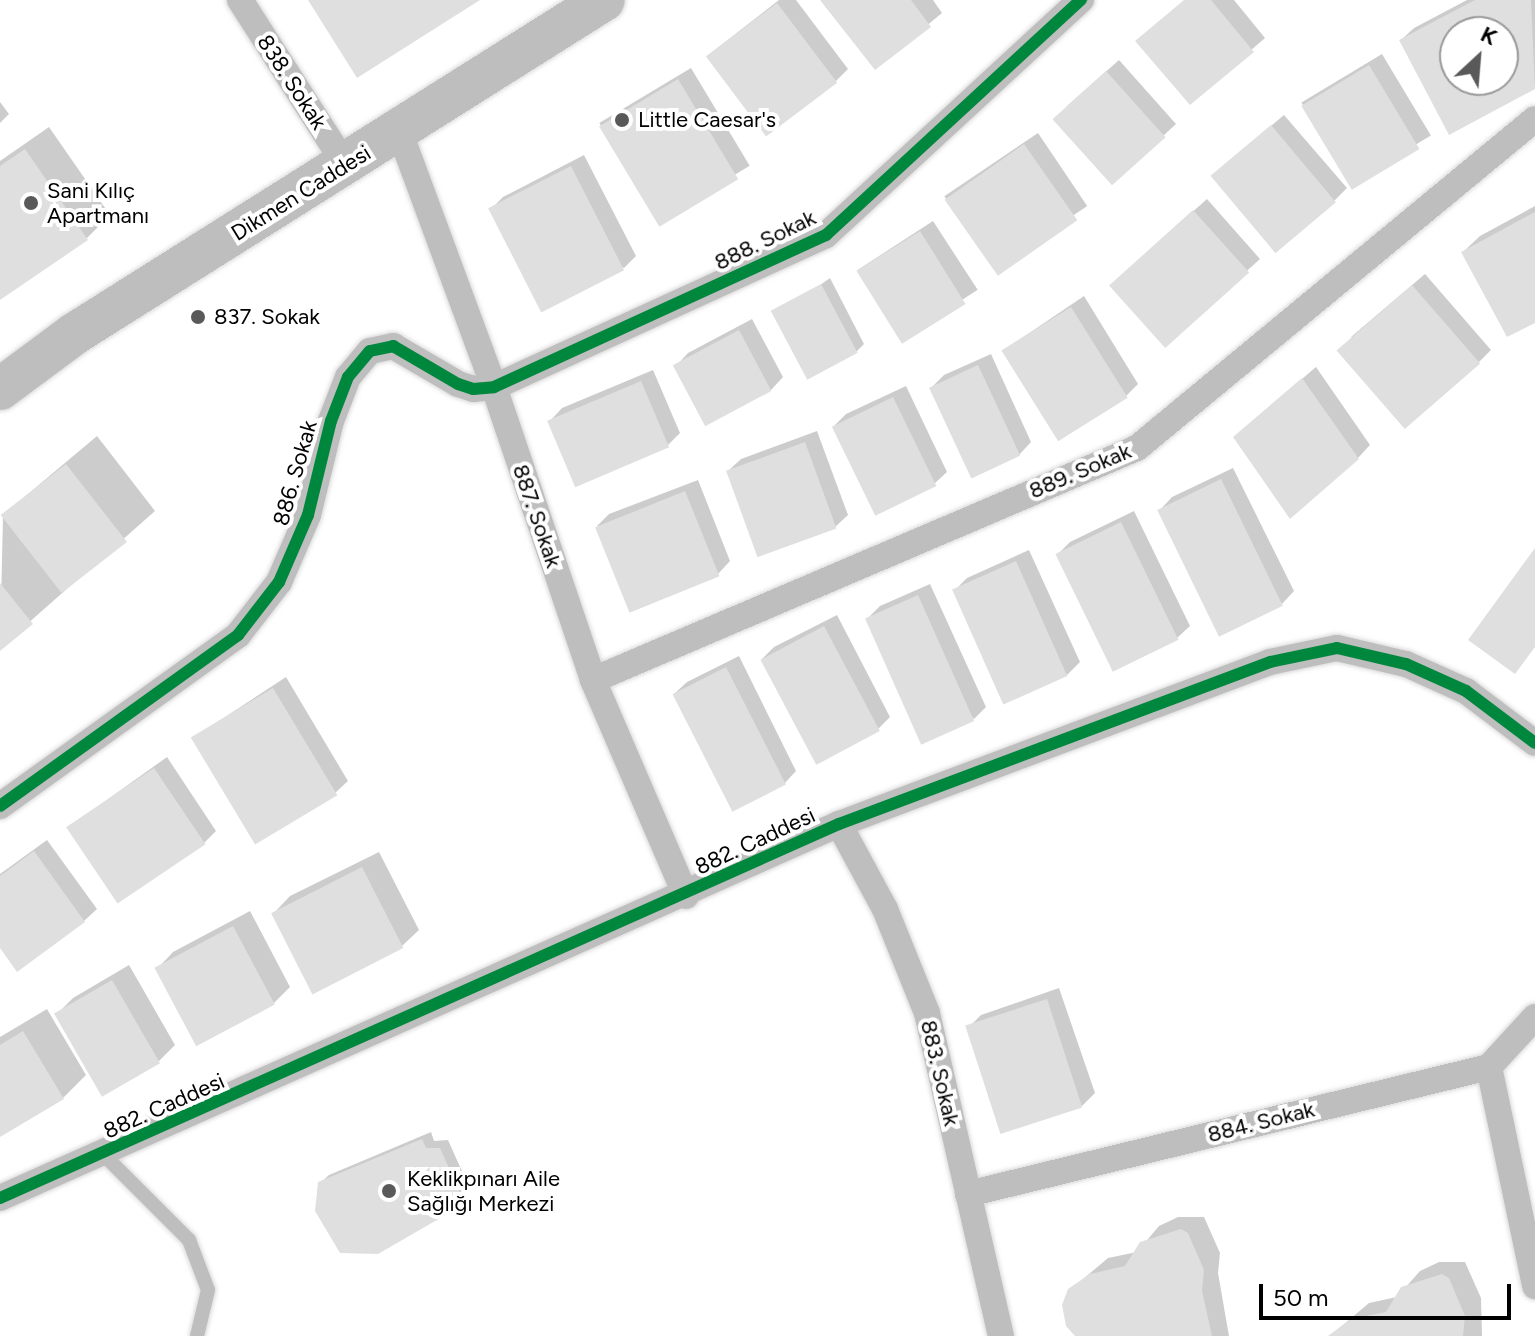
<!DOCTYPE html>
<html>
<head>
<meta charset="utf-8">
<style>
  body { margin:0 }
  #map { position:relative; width:1535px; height:1336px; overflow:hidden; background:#fff; font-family:Figtree,sans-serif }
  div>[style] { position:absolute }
  .shadow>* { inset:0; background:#0003; transform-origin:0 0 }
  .building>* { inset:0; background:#dfdfdf; transform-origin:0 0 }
  .roads { filter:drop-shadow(0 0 2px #dbdbdb) drop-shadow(0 0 2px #dbdbdb) }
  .service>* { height:14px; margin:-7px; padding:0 7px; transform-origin:7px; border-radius:7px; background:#bebebe }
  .minor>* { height:26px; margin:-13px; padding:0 13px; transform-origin:13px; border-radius:13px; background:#bebebe }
  .primary>* { height:42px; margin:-21px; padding:0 21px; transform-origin:21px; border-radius:21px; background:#bebebe }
  .cycleway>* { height:12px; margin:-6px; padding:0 6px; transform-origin:6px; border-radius:6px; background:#00873e }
  .dots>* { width:22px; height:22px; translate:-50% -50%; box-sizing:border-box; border:4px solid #fff; border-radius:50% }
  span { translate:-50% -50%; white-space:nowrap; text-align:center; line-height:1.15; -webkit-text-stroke:8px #fff; paint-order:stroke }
  .street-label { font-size:22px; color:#000 }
  .poi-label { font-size:22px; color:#000 }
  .left { translate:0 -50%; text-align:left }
  .north { position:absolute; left:1439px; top:16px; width:80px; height:80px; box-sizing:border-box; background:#fff; border:2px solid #999; border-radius:50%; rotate:26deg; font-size:22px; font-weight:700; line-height:32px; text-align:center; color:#000 }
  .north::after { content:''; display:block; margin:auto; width:28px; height:36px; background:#595959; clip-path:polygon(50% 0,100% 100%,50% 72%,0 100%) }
  .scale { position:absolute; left:1259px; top:1284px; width:252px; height:36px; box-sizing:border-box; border:4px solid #000; border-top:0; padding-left:10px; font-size:24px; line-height:28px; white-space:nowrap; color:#000; -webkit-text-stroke:6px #fff; paint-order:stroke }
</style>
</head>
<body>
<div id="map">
  <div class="shadow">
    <i style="clip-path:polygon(779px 0,796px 0,848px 69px,835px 82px,707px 56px)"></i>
    <i style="clip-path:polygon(823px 0,933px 0,942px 13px,875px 68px)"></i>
    <i style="clip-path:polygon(1184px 0,1234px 0,1265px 38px,1190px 103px)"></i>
    <i style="clip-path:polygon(evenodd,1467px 0,1535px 0,1535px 87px,1450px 132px,1401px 40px,1414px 28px,1467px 0,1455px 32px,1503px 32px,1503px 80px,1455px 80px,1455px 32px)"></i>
    <i style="left:1382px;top:54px;width:95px;height:94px;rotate:59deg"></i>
    <i style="clip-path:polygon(1119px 60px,1176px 124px,1163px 136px,1067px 106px)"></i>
    <i style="left:691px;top:68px;width:114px;height:107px;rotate:59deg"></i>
    <i style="clip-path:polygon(0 102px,9px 114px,0 123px)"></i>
    <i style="clip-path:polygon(1284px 115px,1347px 188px,1334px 201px,1226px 164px)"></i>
    <i style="clip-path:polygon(49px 127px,110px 215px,87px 238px,0 298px,0 161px)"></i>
    <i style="left:1038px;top:133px;width:88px;height:113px;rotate:56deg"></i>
    <i style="clip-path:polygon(584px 155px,636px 256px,624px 268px,491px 209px,503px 197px)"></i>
    <i style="clip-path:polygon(1207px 199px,1260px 259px,1165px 345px,1124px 273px)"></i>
    <i style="clip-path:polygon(1535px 206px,1535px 320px,1463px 252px,1480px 236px)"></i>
    <i style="left:933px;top:221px;width:82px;height:89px;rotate:57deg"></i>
    <i style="clip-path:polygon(1425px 274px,1491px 350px,1479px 362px,1351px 337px)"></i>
    <i style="clip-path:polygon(830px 278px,864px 344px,856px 352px,782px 312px)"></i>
    <i style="clip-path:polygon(1084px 296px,1138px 384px,1126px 396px,1004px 350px)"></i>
    <i style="clip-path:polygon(752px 319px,783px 377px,771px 390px,676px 366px,688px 353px)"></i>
    <i style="clip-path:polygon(991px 354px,1031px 442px,1019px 455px,932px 387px,944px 375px)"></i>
    <i style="clip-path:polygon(1316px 367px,1370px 445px,1358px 458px,1248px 425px)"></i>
    <i style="clip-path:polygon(653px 370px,680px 433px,668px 445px,550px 421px,562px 408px)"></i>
    <i style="clip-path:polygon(906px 386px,947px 472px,934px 484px,834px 426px,846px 414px)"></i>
    <i style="clip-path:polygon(817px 431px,848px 515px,835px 527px,728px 471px,741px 459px)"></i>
    <i style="clip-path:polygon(97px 436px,155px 511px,0 648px,3px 515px)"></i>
    <i style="clip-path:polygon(1233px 468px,1294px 591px,1282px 604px,1160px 510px,1172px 497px)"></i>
    <i style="clip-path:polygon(698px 480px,730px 561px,718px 574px,597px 526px,609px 514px)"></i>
    <i style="clip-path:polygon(1134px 511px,1190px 626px,1177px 638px,1113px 669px,1058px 554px,1070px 542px)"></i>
    <i style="clip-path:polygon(1029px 550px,1080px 662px,1067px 675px,955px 590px,967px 578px)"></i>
    <i style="clip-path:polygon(930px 584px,986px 707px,974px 719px,867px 619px,880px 606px)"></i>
    <i style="clip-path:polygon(837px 615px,890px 717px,878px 729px,762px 659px,774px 647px)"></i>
    <i style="clip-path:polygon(739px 656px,796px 771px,784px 784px,674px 694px,687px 682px)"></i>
    <i style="clip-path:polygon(286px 677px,348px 781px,335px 793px,193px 738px)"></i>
    <i style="clip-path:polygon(167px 757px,216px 831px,204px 843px,69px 827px)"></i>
    <i style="clip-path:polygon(47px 840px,97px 909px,84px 921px,0 945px,0 874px)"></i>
    <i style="clip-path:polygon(379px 852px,419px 930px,402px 946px,274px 913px,290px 896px)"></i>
    <i style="clip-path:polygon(250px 911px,290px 987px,274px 1003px,157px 969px,173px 952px)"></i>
    <i style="clip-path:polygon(129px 965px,175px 1045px,159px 1061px,57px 1014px,73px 998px)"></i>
    <i style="clip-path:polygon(1059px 988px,1095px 1093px,1082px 1106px,969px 1027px,981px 1015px)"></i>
    <i style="clip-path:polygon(47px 1009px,86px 1075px,63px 1098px,0 1135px,0 1037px)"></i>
    <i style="clip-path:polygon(431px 1132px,434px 1141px,448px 1140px,470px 1189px,448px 1211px,320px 1183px,329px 1175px)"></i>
    <i style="clip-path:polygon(1178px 1217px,1204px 1217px,1220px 1253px,1218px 1273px,1229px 1336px,1078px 1336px,1070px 1290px,1108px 1258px,1137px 1252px,1159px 1226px)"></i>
    <i style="clip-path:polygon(1439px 1262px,1465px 1262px,1481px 1298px,1482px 1336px,1330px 1336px,1369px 1303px,1397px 1297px,1420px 1271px)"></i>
  </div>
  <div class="building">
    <i style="clip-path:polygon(308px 0,480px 0,357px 78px)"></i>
    <i style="clip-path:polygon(820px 0,911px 0,931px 27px,875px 70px)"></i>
    <i style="clip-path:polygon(1184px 0,1211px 0,1254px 52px,1190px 105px,1135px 41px)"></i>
    <i style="clip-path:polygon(evenodd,1475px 0,1531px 0,1535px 89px,1449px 135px,1399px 40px,1475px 0,1455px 32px,1503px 32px,1503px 80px,1455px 80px,1455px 32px)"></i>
    <i style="left:777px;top:3px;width:100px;height:89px;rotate:53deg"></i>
    <i style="left:1369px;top:65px;width:98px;height:79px;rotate:59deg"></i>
    <i style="left:1106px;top:71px;width:89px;height:72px;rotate:48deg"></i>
    <i style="left:678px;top:79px;width:117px;height:92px;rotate:59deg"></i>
    <i style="left:1271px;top:125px;width:101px;height:79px;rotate:50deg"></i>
    <i style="left:1024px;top:144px;width:93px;height:97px;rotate:55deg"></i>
    <i style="clip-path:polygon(25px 149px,88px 240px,0 300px,0 166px)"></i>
    <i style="left:571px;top:166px;width:117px;height:93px;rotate:63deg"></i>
    <i style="left:1193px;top:210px;width:84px;height:113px;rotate:48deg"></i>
    <i style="clip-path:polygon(1535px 212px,1535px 323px,1507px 337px,1461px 252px)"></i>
    <i style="left:920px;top:231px;width:86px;height:75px;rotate:58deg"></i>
    <i style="left:821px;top:284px;width:78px;height:57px;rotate:62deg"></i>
    <i style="left:1412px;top:285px;width:104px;height:100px;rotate:49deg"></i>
    <i style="left:1071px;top:307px;width:107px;height:82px;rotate:58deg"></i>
    <i style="left:739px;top:330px;width:69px;height:75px;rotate:62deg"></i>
    <i style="left:978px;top:365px;width:100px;height:54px;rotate:65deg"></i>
    <i style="clip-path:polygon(1302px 378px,1359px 459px,1290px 519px,1233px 437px)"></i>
    <i style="left:641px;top:381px;width:72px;height:102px;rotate:67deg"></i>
    <i style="left:893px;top:397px;width:99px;height:68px;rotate:64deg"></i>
    <i style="left:805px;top:442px;width:92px;height:84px;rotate:70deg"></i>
    <i style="left:66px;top:464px;width:99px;height:83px;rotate:52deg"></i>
    <i style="left:1221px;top:479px;width:141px;height:71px;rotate:64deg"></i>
    <i style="left:685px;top:491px;width:92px;height:97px;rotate:68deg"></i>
    <i style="left:1121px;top:522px;width:131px;height:73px;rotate:64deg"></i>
    <i style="clip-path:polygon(1535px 548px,1535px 647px,1515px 674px,1468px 640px)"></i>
    <i style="left:1016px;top:561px;width:126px;height:70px;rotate:66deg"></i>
    <i style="clip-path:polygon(0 583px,33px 624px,0 651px)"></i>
    <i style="left:918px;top:595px;width:138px;height:58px;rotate:66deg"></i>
    <i style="left:824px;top:626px;width:119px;height:72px;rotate:62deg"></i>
    <i style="left:726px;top:667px;width:132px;height:60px;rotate:63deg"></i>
    <i style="left:273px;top:688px;width:125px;height:96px;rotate:59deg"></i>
    <i style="left:154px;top:768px;width:92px;height:106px;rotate:56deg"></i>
    <i style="clip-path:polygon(34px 851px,85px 922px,17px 972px,0 948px,0 876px)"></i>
    <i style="left:362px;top:867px;width:91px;height:102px;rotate:63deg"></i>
    <i style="left:233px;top:926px;width:89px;height:89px;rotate:62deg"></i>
    <i style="left:112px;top:980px;width:96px;height:67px;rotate:60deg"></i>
    <i style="left:1047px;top:999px;width:114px;height:86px;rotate:72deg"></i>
    <i style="clip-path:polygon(23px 1031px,64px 1099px,0 1137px,0 1045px)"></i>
    <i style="clip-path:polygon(422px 1139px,426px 1148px,440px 1148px,463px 1199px,449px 1213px,378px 1254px,340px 1253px,315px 1211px,318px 1182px)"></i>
    <i style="clip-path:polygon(1181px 1229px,1188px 1233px,1204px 1270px,1202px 1291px,1212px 1336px,1075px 1336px,1066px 1326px,1062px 1305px,1068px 1289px,1090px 1274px,1125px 1266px,1140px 1242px)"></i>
    <i style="clip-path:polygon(1442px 1274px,1449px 1278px,1465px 1316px,1463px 1336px,1328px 1336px,1351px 1319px,1386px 1312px,1401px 1287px)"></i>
  </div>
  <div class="roads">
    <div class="service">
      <i style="left:103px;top:1154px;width:122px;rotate:45deg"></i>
      <i style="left:189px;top:1240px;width:53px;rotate:69.2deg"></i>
      <i style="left:208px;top:1290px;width:47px;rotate:103.4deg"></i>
    </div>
    <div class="minor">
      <i style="left:240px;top:0;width:195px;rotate:57.4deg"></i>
      <i style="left:400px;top:133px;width:271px;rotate:69.7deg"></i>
      <i style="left:494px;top:387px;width:309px;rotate:71.3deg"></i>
      <i style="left:593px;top:680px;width:235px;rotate:66.7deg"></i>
      <i style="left:593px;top:680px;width:591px;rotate:-23.1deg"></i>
      <i style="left:1137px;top:448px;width:516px;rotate:-39.58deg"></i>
      <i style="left:0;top:806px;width:293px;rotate:-35.7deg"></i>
      <i style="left:238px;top:635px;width:67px;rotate:-52.3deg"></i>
      <i style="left:279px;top:582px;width:73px;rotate:-66.6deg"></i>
      <i style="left:308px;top:515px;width:97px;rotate:-76.3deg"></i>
      <i style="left:331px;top:421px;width:47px;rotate:-68.9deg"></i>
      <i style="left:348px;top:377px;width:34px;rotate:-50deg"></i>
      <i style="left:370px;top:351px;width:24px;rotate:-12deg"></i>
      <i style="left:393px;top:346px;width:75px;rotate:30.3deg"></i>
      <i style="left:458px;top:384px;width:16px;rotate:18deg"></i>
      <i style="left:473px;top:389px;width:21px;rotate:-5deg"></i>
      <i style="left:494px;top:387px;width:365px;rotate:-24.6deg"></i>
      <i style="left:826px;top:235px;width:347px;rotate:-42.7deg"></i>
      <i style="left:839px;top:824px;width:97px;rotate:61.6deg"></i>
      <i style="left:885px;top:909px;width:112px;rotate:68deg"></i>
      <i style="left:927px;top:1013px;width:331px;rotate:77.1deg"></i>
      <i style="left:1489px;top:1067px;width:224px;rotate:78.1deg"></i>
      <i style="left:968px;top:1194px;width:536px;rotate:-13.7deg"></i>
      <i style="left:1489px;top:1067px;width:68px;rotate:-47.4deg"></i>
      <i style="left:0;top:1198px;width:919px;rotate:-24.03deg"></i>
      <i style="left:839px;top:824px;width:460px;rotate:-20.6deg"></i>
      <i style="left:1270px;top:662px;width:68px;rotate:-11.8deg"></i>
      <i style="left:1337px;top:648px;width:71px;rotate:13.1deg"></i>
      <i style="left:1406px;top:664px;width:66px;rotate:24.2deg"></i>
      <i style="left:1466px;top:691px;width:86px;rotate:37deg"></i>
    </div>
    <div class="primary">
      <i style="left:0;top:389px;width:92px;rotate:-36.6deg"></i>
      <i style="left:74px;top:334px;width:626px;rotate:-32.22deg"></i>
    </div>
  </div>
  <div class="cycleway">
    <i style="left:0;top:806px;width:293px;rotate:-35.7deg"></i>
    <i style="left:238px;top:635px;width:67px;rotate:-52.3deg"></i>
    <i style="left:279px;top:582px;width:73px;rotate:-66.6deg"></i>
    <i style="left:308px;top:515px;width:97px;rotate:-76.3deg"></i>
    <i style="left:331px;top:421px;width:47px;rotate:-68.9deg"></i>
    <i style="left:348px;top:377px;width:34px;rotate:-50deg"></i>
    <i style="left:370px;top:351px;width:24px;rotate:-12deg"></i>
    <i style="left:393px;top:346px;width:75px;rotate:30.3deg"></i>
    <i style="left:458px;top:384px;width:16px;rotate:18deg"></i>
    <i style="left:473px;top:389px;width:21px;rotate:-5deg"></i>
    <i style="left:494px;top:387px;width:365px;rotate:-24.6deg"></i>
    <i style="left:826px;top:235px;width:347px;rotate:-42.7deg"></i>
    <i style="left:0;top:1198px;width:919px;rotate:-24.03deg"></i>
    <i style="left:839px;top:824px;width:460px;rotate:-20.6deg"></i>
    <i style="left:1270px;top:662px;width:68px;rotate:-11.8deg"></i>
    <i style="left:1337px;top:648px;width:71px;rotate:13.1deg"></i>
    <i style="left:1406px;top:664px;width:66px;rotate:24.2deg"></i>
    <i style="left:1466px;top:691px;width:86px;rotate:37deg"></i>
  </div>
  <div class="dots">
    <i style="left:622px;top:120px;background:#595959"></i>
    <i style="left:31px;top:203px;background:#595959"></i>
    <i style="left:198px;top:317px;background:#595959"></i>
    <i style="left:389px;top:1191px;background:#595959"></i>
  </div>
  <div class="street-label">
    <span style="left:292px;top:82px;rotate:57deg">838. Sokak</span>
    <span style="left:301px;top:193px;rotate:-32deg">Dikmen Caddesi</span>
    <span style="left:765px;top:240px;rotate:-26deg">888. Sokak</span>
    <span style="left:1080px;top:471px;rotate:-23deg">889. Sokak</span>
    <span style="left:295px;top:473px;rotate:-74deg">886. Sokak</span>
    <span style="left:537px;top:516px;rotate:71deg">887. Sokak</span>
    <span style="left:755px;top:841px;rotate:-25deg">882. Caddesi</span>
    <span style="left:940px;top:1073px;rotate:77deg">883. Sokak</span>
    <span style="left:164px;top:1106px;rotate:-24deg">882. Caddesi</span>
    <span style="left:1261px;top:1122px;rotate:-14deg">884. Sokak</span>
  </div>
  <div class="poi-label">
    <span class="left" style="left:638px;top:120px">Little Caesar's</span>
    <span class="left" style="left:47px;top:203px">Sani Kılıç<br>Apartmanı</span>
    <span class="left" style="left:214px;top:317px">837. Sokak</span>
    <span class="left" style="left:407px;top:1191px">Keklikpınarı Aile<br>Sağlığı Merkezi</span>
  </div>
  <div class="north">K</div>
  <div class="scale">50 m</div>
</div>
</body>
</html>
